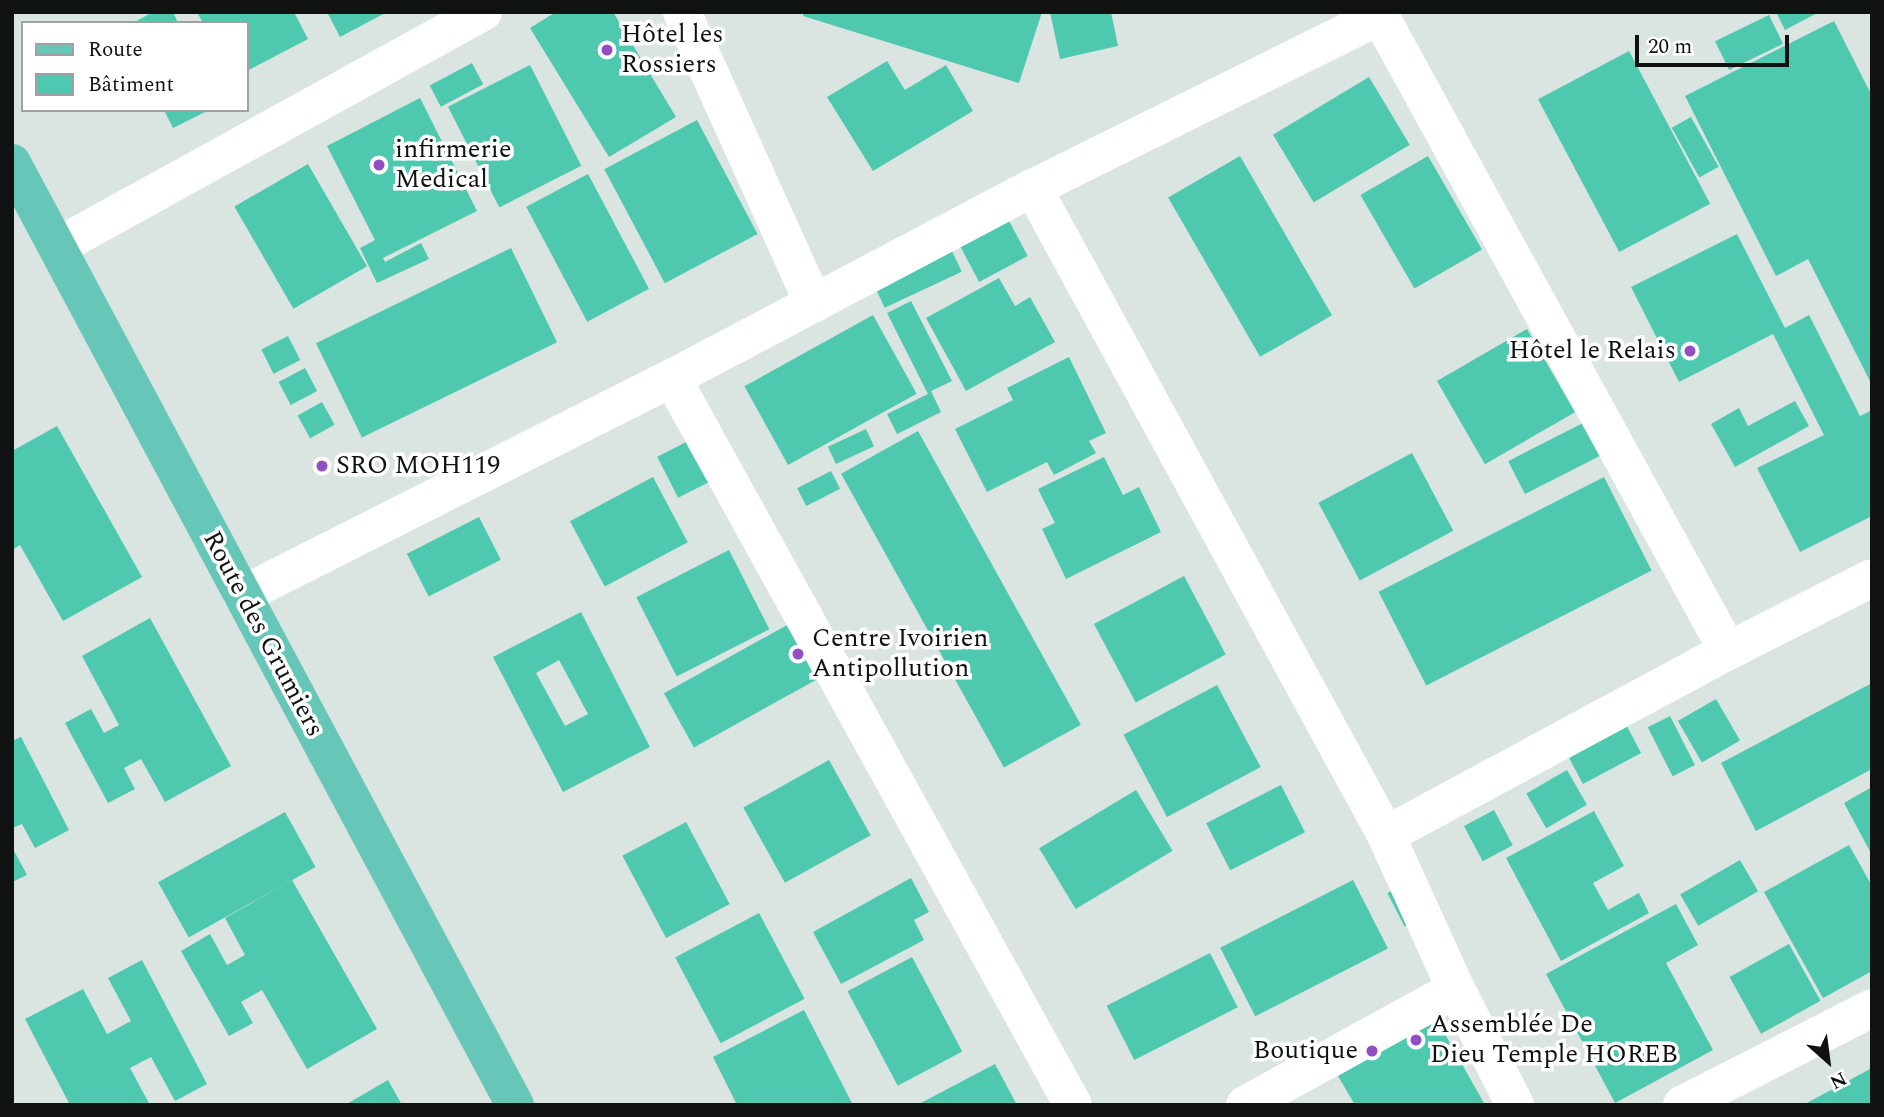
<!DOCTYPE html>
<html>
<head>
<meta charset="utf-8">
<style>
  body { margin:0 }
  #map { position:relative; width:1884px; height:1117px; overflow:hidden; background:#dae4e1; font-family:Spectral,serif }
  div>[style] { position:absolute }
  .building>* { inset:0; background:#4ec8ae; transform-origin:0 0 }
  .minor>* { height:38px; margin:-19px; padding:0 19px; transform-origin:19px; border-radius:19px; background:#fff }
  .major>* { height:38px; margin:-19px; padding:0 19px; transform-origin:19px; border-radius:19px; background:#66c7b8 }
  .dots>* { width:19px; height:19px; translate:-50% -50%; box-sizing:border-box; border:4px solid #fff; border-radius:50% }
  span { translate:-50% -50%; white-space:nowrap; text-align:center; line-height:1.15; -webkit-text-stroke:7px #fff; paint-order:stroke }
  .poi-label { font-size:26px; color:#0f1211 }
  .left { translate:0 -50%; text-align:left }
  .right { translate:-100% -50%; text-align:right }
  .street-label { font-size:26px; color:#0f1211 }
  .frame { position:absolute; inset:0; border:14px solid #0f1211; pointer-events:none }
  .legend { position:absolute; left:21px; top:21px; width:228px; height:91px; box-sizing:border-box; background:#fff; border:2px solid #9fa0a0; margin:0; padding:9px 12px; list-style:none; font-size:21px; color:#0f1211 }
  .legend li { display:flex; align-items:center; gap:14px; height:35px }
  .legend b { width:35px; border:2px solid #9fa0a0 }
  .north { position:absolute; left:1793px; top:1026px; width:70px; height:70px; -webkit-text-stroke:5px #fff; paint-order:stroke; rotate:152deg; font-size:19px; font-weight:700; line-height:28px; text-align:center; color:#0f1211 }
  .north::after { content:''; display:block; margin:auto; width:24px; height:32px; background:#0f1211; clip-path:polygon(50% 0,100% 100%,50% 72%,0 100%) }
  .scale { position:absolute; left:1635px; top:35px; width:154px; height:32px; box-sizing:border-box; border:4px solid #0f1211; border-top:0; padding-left:9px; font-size:21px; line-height:24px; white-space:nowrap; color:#0f1211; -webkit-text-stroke:5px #fff; paint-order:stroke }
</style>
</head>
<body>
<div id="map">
  <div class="building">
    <i style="clip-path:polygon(153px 12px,173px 12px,178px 23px,133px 23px)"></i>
    <i style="clip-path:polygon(197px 12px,294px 12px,308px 39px,247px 71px,247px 23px,203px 23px)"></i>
    <i style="clip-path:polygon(327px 12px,387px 12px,340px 37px)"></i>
    <i style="clip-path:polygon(556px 12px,613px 12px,676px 117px,609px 157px,530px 28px)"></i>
    <i style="clip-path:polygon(804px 12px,1042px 12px,1019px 83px,803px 16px)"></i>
    <i style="clip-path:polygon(1050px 12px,1111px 12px,1118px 46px,1060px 59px)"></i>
    <i style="clip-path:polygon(1776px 12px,1819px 12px,1785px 30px)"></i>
    <i style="left:1769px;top:15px;width:32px;height:60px;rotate:64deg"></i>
    <i style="clip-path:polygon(1834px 21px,1872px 96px,1872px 385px,1808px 259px,1776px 276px,1685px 96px)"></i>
    <i style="left:1629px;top:51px;width:173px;height:103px;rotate:62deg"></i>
    <i style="clip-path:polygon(887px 61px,905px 90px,946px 65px,973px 111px,873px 171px,827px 97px)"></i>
    <i style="left:472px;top:63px;width:24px;height:48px;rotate:62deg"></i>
    <i style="left:530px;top:65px;width:113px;height:92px;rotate:63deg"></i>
    <i style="left:1369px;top:77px;width:79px;height:112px;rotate:59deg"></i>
    <i style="clip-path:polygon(420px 98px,477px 211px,383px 258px,385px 262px,421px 243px,429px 259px,377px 283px,360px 248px,375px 240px,327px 146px)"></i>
    <i style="clip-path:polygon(164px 110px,209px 110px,173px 128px)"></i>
    <i style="left:1691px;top:117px;width:57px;height:22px;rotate:61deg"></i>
    <i style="left:697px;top:120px;width:129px;height:105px;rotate:62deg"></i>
    <i style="left:1240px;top:156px;width:184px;height:83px;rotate:60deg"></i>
    <i style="left:1428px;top:156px;width:108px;height:78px;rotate:60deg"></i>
    <i style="left:308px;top:164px;width:118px;height:85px;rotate:60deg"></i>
    <i style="left:588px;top:174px;width:130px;height:70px;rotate:62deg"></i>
    <i style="left:1008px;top:219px;width:42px;height:55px;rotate:62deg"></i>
    <i style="clip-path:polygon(1737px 234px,1785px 328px,1809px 315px,1860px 416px,1872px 410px,1872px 516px,1800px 552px,1757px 468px,1824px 435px,1773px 334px,1679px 382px,1631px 287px)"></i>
    <i style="left:511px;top:248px;width:105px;height:217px;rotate:64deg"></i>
    <i style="left:952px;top:251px;width:23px;height:85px;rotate:65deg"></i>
    <i style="clip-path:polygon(999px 278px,1015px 306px,1030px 297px,1055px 342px,966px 391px,926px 318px)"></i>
    <i style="clip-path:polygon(911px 301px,952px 381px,931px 391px,941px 412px,897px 434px,887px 414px,928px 394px,887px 313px)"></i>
    <i style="left:873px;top:315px;width:90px;height:147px;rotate:61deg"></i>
    <i style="left:1527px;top:329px;width:96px;height:104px;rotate:60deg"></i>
    <i style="left:288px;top:336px;width:27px;height:30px;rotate:63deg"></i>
    <i style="clip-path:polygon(1069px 357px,1106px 433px,1089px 441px,1096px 453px,1054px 475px,1047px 462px,987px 492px,955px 429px,1013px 400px,1007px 388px)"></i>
    <i style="left:305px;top:368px;width:26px;height:30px;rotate:62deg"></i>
    <i style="clip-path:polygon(1795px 401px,1809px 426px,1735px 467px,1711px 424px,1739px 408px,1748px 426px)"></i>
    <i style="left:322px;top:402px;width:26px;height:28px;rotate:61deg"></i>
    <i style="left:1583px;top:423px;width:37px;height:84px;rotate:63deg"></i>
    <i style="clip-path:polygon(57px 426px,142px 577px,63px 621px,20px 545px,12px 550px,12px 451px)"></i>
    <i style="left:866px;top:429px;width:19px;height:42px;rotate:65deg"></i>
    <i style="left:918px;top:431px;width:336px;height:88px;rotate:61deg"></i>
    <i style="left:700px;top:435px;width:46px;height:48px;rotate:63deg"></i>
    <i style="left:1412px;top:453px;width:88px;height:106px;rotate:62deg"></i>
    <i style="clip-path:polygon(1104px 457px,1123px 495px,1139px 487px,1161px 532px,1066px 579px,1042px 529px,1055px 523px,1038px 489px)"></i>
    <i style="left:831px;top:471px;width:20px;height:38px;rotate:63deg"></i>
    <i style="left:653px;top:477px;width:74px;height:94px;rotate:62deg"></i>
    <i style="left:1604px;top:477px;width:105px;height:253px;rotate:63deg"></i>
    <i style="left:479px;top:517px;width:48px;height:81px;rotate:63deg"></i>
    <i style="left:729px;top:550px;width:89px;height:104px;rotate:63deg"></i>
    <i style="left:1184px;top:576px;width:89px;height:102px;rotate:62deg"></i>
    <i style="clip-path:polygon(evenodd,581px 612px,650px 747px,563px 792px,493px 657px,581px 612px,559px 660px,588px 714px,565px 726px,536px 673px,559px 660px)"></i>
    <i style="clip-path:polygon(150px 618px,231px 766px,165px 802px,141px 759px,124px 768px,135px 789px,108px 803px,65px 723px,91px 709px,104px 733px,119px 725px,82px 656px)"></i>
    <i style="left:789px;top:624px;width:62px;height:143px;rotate:61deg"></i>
    <i style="clip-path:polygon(1872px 683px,1872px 769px,1756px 831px,1721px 763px)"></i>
    <i style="left:1217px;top:685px;width:93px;height:106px;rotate:62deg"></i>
    <i style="left:1716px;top:699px;width:48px;height:44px;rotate:60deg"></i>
    <i style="left:1621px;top:715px;width:43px;height:66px;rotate:62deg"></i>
    <i style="left:1670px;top:716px;width:55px;height:25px;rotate:63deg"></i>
    <i style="clip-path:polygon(21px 737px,69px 830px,35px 848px,22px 824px,12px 828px,12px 741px)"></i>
    <i style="left:829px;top:760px;width:86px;height:98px;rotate:61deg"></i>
    <i style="left:1567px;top:770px;width:40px;height:47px;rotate:60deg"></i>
    <i style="left:1281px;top:785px;width:53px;height:84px;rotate:63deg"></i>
    <i style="clip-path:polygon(1872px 787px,1872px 855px,1844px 803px)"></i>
    <i style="left:1136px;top:790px;width:71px;height:113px;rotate:59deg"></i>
    <i style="left:1494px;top:810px;width:40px;height:34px;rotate:62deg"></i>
    <i style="clip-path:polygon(1594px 811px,1624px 866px,1593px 883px,1608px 910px,1639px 893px,1649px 913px,1561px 961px,1506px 858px)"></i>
    <i style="left:285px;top:812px;width:63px;height:145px;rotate:61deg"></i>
    <i style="left:686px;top:822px;width:93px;height:72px;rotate:62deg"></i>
    <i style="clip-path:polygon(1849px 845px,1872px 886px,1872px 971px,1823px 998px,1764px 892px)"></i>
    <i style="clip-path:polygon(12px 847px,27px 875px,12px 882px)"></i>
    <i style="left:1740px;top:860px;width:36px;height:69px;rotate:60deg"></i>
    <i style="clip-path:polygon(911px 878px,929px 912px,914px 920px,924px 940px,841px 984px,813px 932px)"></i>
    <i style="clip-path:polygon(292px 880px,377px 1029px,307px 1069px,262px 990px,241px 1002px,253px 1023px,229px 1036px,181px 951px,210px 934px,227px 965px,245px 955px,225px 918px)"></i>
    <i style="left:1353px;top:880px;width:77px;height:149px;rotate:63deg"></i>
    <i style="left:1399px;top:887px;width:38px;height:13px;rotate:63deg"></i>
    <i style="clip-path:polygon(1676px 904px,1698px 945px,1666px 963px,1713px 1050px,1615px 1103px,1546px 974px)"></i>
    <i style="left:759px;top:913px;width:97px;height:95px;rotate:62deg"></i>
    <i style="left:1789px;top:944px;width:65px;height:68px;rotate:61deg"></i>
    <i style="left:1210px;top:953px;width:61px;height:116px;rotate:63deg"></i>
    <i style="left:912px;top:957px;width:107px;height:73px;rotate:62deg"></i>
    <i style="clip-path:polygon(142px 960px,207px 1084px,175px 1101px,151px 1057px,130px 1068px,150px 1105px,70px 1105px,25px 1019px,83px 989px,107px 1034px,131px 1021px,108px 978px)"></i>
    <i style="clip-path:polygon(804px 1010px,853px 1105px,737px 1105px,713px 1057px)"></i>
    <i style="clip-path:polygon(1437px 1020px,1485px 1105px,1355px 1105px,1338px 1076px)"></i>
    <i style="clip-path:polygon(995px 1064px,1017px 1105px,917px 1105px)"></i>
    <i style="clip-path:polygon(1872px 1068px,1872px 1105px,1803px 1105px)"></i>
    <i style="clip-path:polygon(388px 1080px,402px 1105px,345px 1105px)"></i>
  </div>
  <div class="minor">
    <i style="left:682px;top:12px;width:320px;rotate:65.7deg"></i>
    <i style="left:1380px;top:16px;width:724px;rotate:61.28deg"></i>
    <i style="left:1033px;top:188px;width:737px;rotate:61.38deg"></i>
    <i style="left:1386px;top:835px;width:169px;rotate:65.6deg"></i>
    <i style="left:1456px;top:989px;width:130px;rotate:63deg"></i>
    <i style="left:57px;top:247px;width:487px;rotate:-28.9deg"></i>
    <i style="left:672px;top:378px;width:830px;rotate:61.12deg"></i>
    <i style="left:242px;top:595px;width:482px;rotate:-26.8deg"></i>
    <i style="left:672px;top:378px;width:408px;rotate:-27.8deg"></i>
    <i style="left:1033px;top:188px;width:387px;rotate:-26.4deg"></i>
    <i style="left:1380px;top:16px;width:4px;rotate:-76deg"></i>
    <i style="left:1386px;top:835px;width:388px;rotate:-28.3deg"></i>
    <i style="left:1728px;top:651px;width:161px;rotate:-26.9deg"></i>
    <i style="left:1245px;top:1105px;width:241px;rotate:-28.8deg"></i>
    <i style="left:1682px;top:1105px;width:213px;rotate:-27deg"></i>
  </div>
  <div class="major">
    <i style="left:12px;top:163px;width:1068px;rotate:61.9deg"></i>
  </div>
  <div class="dots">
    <i style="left:607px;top:50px;background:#924ec2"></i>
    <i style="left:379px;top:165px;background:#924ec2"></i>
    <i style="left:1690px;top:351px;background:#924ec2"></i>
    <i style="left:322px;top:466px;background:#924ec2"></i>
    <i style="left:798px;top:654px;background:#924ec2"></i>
    <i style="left:1416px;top:1040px;background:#924ec2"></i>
    <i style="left:1372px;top:1051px;background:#924ec2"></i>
  </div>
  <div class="poi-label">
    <span class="left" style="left:621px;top:50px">Hôtel les<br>Rossiers</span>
    <span class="left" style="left:395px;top:165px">infirmerie<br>Medical</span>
    <span class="right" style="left:1676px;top:351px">Hôtel le Relais</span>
    <span class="left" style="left:336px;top:466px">SRO MOH119</span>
    <span class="left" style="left:812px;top:654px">Centre Ivoirien<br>Antipollution</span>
    <span class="left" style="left:1430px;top:1040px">Assemblée De<br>Dieu Temple HOREB</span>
    <span class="right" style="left:1358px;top:1051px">Boutique</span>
  </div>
  <div class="street-label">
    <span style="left:263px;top:634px;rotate:62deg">Route des Grumiers</span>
  </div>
  <div class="frame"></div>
  <ul class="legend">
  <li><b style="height:9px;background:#66c7b8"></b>Route</li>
  <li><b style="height:19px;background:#4ec8ae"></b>Bâtiment</li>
  </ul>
  <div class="north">N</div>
  <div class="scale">20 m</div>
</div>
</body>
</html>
